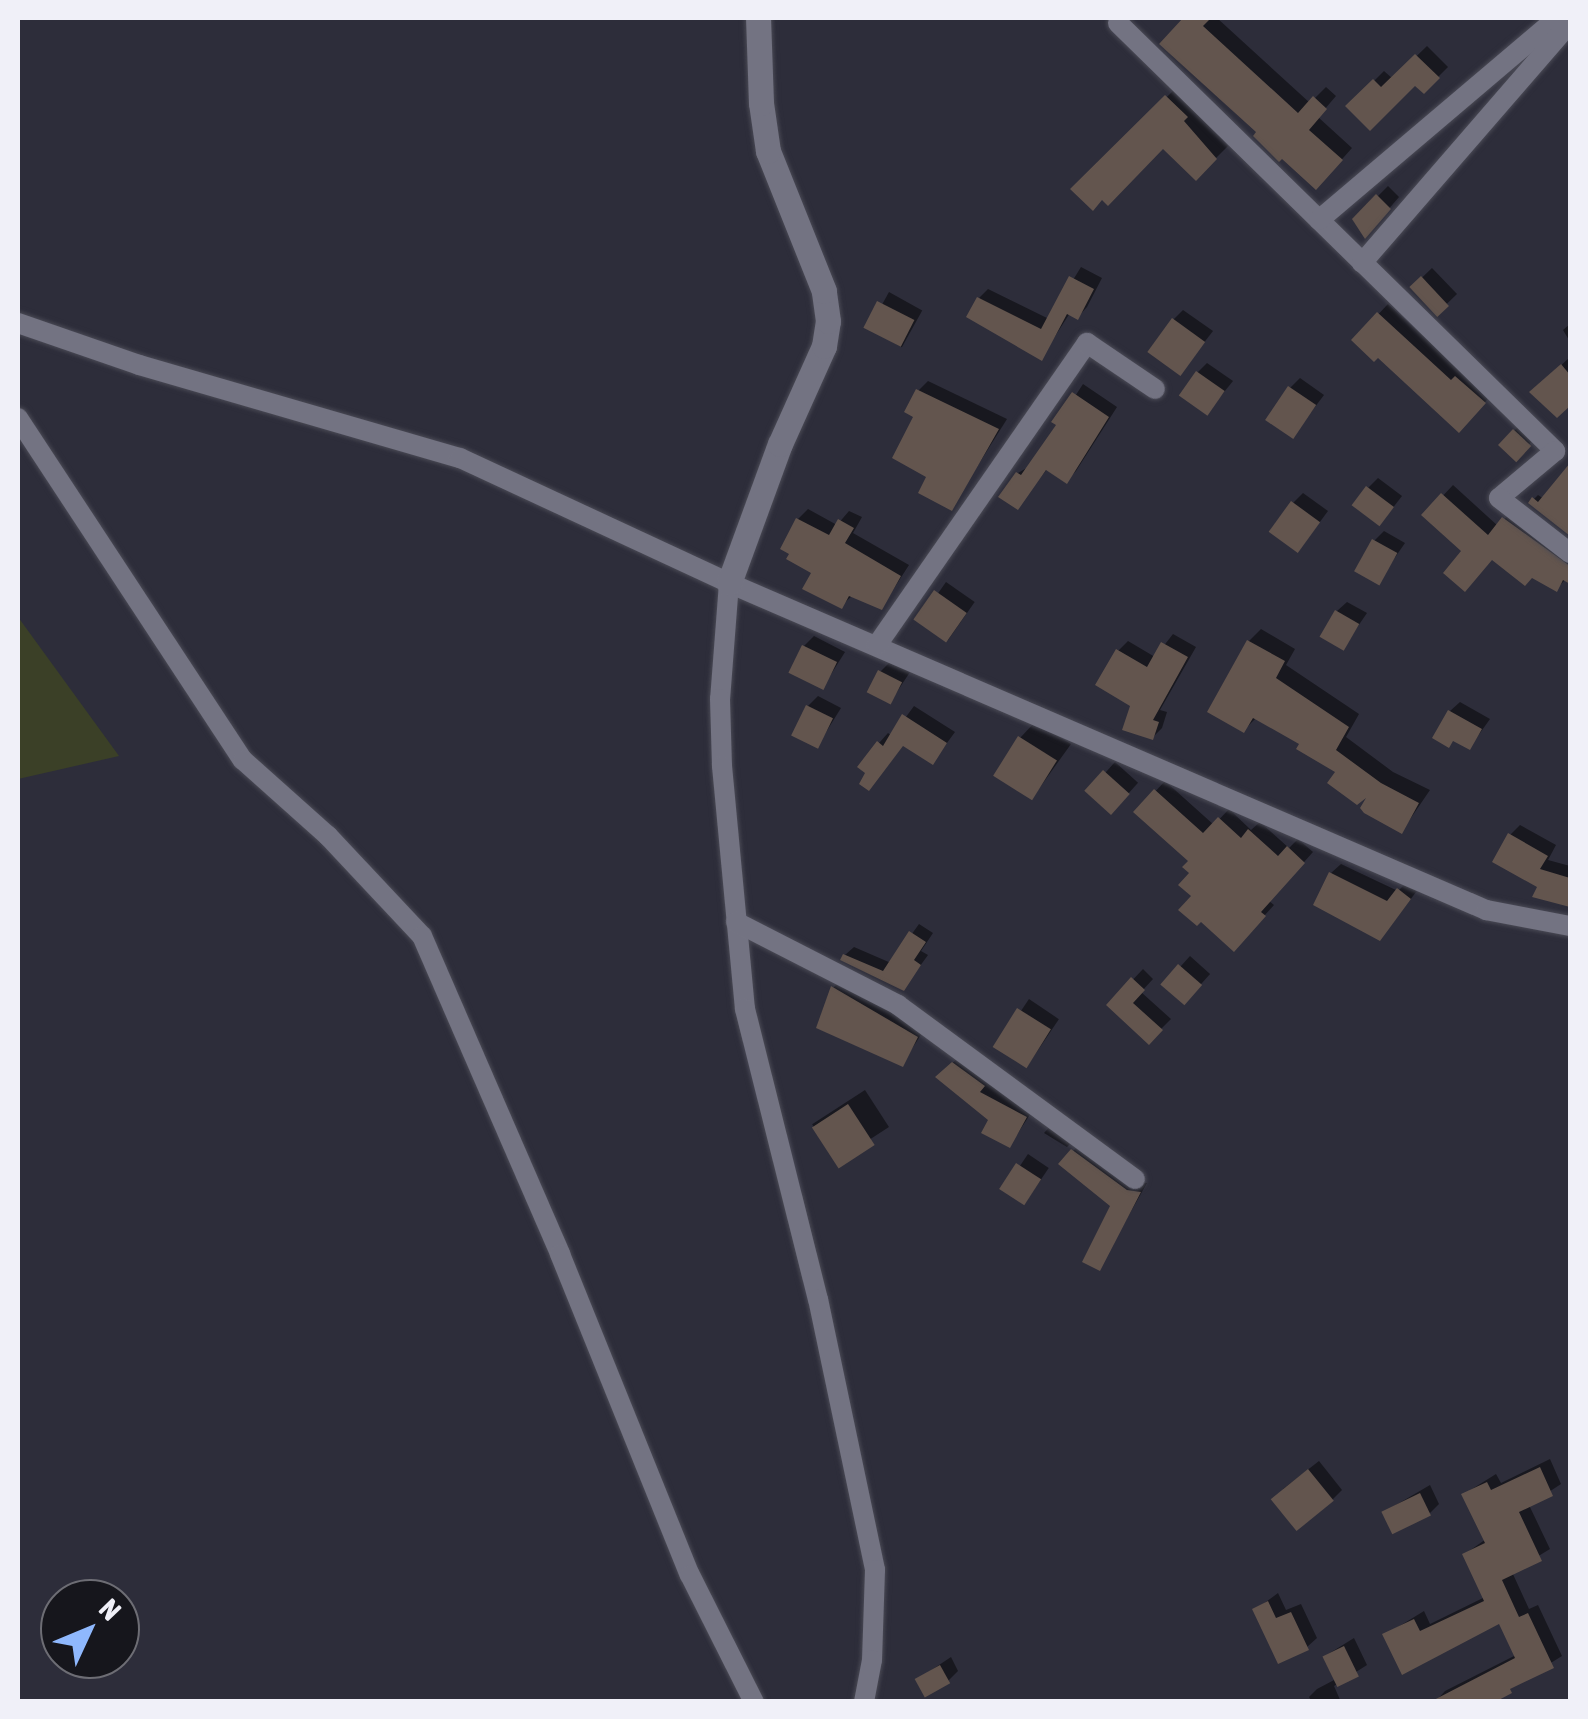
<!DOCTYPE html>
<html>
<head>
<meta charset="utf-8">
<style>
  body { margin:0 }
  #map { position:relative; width:1588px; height:1719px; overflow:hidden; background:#2d2d3a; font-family:"Asap Condensed",sans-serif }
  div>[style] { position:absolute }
  .green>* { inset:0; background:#3b4027 }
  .shadow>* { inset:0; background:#0007; transform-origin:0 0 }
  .building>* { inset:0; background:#63554e; transform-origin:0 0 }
  .roads { filter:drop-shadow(0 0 2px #4a4a55) drop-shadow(0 0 2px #4a4a55) }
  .minor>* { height:20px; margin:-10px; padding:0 10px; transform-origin:10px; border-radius:10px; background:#737382 }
  .tertiary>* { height:25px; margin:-12.5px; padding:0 12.5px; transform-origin:12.5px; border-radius:12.5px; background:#737382 }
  span { translate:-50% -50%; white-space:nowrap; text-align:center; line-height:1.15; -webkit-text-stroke:9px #16161c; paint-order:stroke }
  .frame { position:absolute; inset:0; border:20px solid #f0f0f8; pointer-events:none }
  .north { position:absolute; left:40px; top:1579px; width:100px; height:100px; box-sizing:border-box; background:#16161c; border:2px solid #6d6d74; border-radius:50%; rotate:46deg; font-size:28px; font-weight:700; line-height:40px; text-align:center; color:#f0f0f8 }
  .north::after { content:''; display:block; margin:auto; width:35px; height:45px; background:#8fb8fd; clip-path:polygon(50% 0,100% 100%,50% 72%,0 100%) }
</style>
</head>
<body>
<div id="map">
  <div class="green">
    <i style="clip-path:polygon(18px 617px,119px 756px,18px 779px)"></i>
  </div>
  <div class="shadow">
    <i style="clip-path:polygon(1187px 18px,1217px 18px,1310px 103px,1326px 87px,1336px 96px,1318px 117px,1352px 148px,1327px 176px,1260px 132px,1162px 44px)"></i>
    <i style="clip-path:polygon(1427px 46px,1448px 67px,1424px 91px,1415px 83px,1349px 106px,1384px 71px,1393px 79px)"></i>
    <i style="clip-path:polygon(1179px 85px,1228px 146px,1196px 178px,1163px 145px,1074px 189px)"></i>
    <i style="clip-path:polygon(1388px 186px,1399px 197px,1374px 226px,1355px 219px)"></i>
    <i style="clip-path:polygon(1081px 267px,1102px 278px,1087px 307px,1078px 317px,1070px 313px,1041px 358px,979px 298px,988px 289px,1049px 319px)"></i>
    <i style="left:1432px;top:268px;width:36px;height:27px;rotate:46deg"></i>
    <i style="left:889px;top:292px;width:38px;height:42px;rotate:29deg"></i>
    <i style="clip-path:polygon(1388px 304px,1463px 372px,1494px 392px,1469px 420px,1354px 340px)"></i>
    <i style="clip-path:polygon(1183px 310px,1213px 331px,1181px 372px,1173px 320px)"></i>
    <i style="clip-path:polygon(1570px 324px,1570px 339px,1569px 340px,1563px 330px)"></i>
    <i style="clip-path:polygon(1570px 357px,1570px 402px,1557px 414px,1542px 383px)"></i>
    <i style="clip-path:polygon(1207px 363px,1233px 381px,1207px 413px,1198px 372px)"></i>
    <i style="clip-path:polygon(1300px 378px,1324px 395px,1293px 436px,1290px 388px)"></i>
    <i style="clip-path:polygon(928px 381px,1007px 419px,951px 508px,930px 476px,917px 416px,918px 391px)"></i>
    <i style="clip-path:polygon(1083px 384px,1117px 407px,1076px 471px,1066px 481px,1048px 468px,1017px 507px,1018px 473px,1030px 466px)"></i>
    <i style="left:1524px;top:421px;width:20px;height:33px;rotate:45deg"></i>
    <i style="clip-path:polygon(1569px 470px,1570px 472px,1570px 533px,1531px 502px,1538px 495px,1544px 499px)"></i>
    <i style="clip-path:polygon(1378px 478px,1402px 496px,1381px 523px,1368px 488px)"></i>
    <i style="clip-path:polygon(1453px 485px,1498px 526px,1513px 510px,1570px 554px,1566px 579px,1556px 589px,1493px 557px,1464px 551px,1425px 515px)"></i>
    <i style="clip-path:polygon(1303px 493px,1328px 511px,1299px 550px,1293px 503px)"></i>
    <i style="clip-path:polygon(808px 509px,837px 525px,849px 511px,862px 517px,853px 533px,909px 565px,882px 607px,853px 595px,841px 606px,814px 572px,798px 519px)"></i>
    <i style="clip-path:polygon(1384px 531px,1405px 543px,1378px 582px,1374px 541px)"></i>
    <i style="left:946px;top:582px;width:35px;height:47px;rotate:35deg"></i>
    <i style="clip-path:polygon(1347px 602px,1367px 613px,1343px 648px,1337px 611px)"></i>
    <i style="clip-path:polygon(1261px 629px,1295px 649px,1286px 665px,1359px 714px,1346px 737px,1393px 772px,1430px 790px,1402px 831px,1373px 787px,1256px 718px,1244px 730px,1210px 711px,1249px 641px)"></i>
    <i style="clip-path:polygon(1173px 634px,1196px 647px,1160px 710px,1167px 712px,1162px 728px,1152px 738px,1118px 651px,1128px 641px,1155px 657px)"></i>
    <i style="clip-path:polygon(814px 636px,845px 652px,823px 687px,804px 646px)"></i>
    <i style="clip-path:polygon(890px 662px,910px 672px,891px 701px,880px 672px)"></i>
    <i style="clip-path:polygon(818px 696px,841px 708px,818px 745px,808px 706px)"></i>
    <i style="clip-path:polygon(1460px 702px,1490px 719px,1470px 747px,1450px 711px)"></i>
    <i style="clip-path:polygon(914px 706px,955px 732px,933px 762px,904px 744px,878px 778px,879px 743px,888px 733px,892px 736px)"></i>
    <i style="clip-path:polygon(1035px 722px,1071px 744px,1033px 797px,1020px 738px)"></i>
    <i style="left:1115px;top:762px;width:31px;height:40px;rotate:42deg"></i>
    <i style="clip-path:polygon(1165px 781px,1214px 825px,1229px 809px,1251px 830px,1260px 822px,1289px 848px,1298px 839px,1313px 852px,1269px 901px,1274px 905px,1243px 939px,1194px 896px,1192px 861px,1137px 811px)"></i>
    <i style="clip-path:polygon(1520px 825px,1556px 845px,1548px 860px,1570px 866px,1570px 904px,1536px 895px,1540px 886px,1510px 835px)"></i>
    <i style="clip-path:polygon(1341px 864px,1398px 891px,1409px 880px,1419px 888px,1389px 928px,1331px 873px)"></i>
    <i style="clip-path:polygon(919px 924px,933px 933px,921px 951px,928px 955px,904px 988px,845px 955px,854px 947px,891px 963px)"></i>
    <i style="left:1190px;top:956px;width:27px;height:37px;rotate:42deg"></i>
    <i style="clip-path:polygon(1143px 969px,1153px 979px,1141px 992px,1171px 1019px,1149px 1041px,1109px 1005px)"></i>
    <i style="clip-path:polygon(843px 978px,926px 1027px,902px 1064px,833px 988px)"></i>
    <i style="left:1029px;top:999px;width:36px;height:57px;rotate:34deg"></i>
    <i style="clip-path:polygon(963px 1053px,1035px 1107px,1010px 1145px,991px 1119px,938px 1077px)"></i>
    <i style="left:865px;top:1090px;width:44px;height:63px;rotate:57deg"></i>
    <i style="clip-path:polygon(1055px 1121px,1077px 1137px,1067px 1147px,1044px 1133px)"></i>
    <i style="clip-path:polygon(1082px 1142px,1136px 1182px,1147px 1183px,1099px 1268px,1113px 1206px,1073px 1151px)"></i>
    <i style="left:1028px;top:1154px;width:25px;height:44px;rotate:34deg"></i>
    <i style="clip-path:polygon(1550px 1459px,1561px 1484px,1529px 1505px,1550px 1549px,1512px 1572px,1529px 1609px,1538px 1605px,1562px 1656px,1488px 1702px,1436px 1701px,1445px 1691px,1516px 1655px,1500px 1621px,1403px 1672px,1385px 1635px,1424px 1611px,1430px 1624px,1485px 1597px,1465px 1554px,1486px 1539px,1464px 1494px,1496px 1474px,1501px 1483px)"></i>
    <i style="clip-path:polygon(1319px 1461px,1342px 1490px,1332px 1500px,1283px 1489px)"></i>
    <i style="clip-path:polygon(1430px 1485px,1439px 1504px,1429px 1514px,1384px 1512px)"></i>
    <i style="clip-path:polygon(1278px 1593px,1286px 1610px,1301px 1604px,1317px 1638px,1307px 1647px,1255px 1610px)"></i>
    <i style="clip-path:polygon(1354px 1638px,1367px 1665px,1334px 1686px,1341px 1702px,1312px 1702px,1309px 1697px,1317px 1689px,1336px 1679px,1325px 1656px)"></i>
    <i style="clip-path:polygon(951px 1657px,958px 1671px,948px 1681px,918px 1679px)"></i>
  </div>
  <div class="building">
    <i style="clip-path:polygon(1183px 18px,1211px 18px,1203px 26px,1298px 113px,1313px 96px,1327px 109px,1309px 130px,1343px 160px,1316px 190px,1282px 159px,1279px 162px,1253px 136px,1256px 132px,1159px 44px)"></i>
    <i style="clip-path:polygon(1415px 54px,1440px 78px,1424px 94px,1415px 86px,1370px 131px,1345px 106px,1373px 79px,1381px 87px)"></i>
    <i style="clip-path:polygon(1165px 95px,1188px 117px,1184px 121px,1217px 159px,1196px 181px,1163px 149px,1108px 206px,1102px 200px,1093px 211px,1070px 189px)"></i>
    <i style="clip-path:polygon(1376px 194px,1391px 209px,1365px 239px,1352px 219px)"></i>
    <i style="clip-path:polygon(1069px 276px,1094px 289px,1078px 320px,1067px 314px,1042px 361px,966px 317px,977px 297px,1041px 329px)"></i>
    <i style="left:1421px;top:276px;width:41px;height:16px;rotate:47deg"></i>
    <i style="left:877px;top:301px;width:42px;height:30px;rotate:27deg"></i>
    <i style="clip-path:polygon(1377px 312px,1451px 380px,1455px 376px,1486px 403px,1459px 433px,1378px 358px,1374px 362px,1351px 340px)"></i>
    <i style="left:1172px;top:318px;width:41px;height:42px;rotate:36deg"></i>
    <i style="clip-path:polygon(1561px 364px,1570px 375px,1570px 406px,1557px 418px,1529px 392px)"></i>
    <i style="left:1196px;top:371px;width:35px;height:30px;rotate:35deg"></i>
    <i style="left:1288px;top:386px;width:34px;height:41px;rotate:34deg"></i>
    <i style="clip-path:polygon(916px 389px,999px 429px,952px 511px,918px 493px,926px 477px,892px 458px,913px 417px,904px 412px)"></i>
    <i style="clip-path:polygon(1072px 392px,1109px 417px,1067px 484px,1046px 470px,1018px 510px,998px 497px,1016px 472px,1021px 475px,1056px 425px,1051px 422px)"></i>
    <i style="left:1513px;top:429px;width:25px;height:22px;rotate:43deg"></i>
    <i style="clip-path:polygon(1570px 463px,1570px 536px,1528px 503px,1532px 497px,1538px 502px)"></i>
    <i style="left:1366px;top:486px;width:35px;height:24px;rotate:37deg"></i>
    <i style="clip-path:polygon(1441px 493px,1488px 535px,1502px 517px,1570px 566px,1570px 584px,1563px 580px,1557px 592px,1532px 578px,1525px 586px,1492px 560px,1465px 592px,1443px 573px,1461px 551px,1421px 515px)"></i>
    <i style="left:1291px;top:501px;width:36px;height:38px;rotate:36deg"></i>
    <i style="clip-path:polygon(796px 518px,829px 535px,838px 519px,854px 528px,845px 543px,901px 576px,882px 610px,849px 596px,842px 609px,802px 589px,811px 573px,786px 559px,789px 554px,780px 549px)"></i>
    <i style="left:1372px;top:539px;width:29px;height:37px;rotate:29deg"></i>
    <i style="left:934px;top:590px;width:40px;height:36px;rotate:35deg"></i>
    <i style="left:1335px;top:610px;width:28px;height:31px;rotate:30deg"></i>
    <i style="clip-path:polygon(1247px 640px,1285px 661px,1276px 678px,1349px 727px,1336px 750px,1381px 783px,1419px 803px,1402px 834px,1364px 813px,1360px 808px,1366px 798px,1357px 805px,1327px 783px,1335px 772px,1296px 749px,1299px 744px,1253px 718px,1244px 733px,1207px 712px)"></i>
    <i style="clip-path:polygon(1161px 642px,1188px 657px,1153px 720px,1159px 722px,1153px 740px,1122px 730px,1130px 706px,1095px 685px,1116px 649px,1147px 667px)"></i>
    <i style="left:802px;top:645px;width:39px;height:31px;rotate:26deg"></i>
    <i style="left:878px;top:670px;width:27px;height:25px;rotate:27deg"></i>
    <i style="left:806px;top:705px;width:30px;height:34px;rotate:26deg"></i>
    <i style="clip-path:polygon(1448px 710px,1482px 729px,1470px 750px,1453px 741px,1449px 748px,1432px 738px)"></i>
    <i style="clip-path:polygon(902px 714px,947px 743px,933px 765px,903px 746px,869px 791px,859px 784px,865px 773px,857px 767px,877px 741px,883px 746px)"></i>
    <i style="left:1018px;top:736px;width:46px;height:47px;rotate:32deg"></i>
    <i style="left:1103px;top:770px;width:36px;height:28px;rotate:42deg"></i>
    <i style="clip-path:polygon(1154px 789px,1203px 833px,1218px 817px,1241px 838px,1248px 829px,1278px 856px,1287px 846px,1305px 863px,1261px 912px,1266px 916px,1234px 952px,1201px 922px,1197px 926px,1178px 910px,1191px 896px,1178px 885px,1189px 873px,1182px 867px,1188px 861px,1133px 812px)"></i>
    <i style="clip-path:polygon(1508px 833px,1548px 856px,1540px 869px,1570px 878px,1570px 907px,1532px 897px,1537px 887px,1492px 862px)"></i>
    <i style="clip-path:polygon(1329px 872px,1387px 901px,1397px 888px,1411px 899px,1380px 941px,1313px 905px)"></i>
    <i style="clip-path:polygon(909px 931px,926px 942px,914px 960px,921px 965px,904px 991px,840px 960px,843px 954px,883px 971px)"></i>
    <i style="left:1178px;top:964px;width:32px;height:27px;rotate:41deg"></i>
    <i style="clip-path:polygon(1131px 977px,1145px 990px,1133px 1003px,1163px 1030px,1149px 1045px,1106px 1005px)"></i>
    <i style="clip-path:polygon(831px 986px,918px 1037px,903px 1067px,816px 1028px)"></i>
    <i style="left:1017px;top:1008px;width:40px;height:46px;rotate:32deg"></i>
    <i style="clip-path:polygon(952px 1062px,985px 1086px,980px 1092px,1027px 1117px,1010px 1148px,981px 1133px,988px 1120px,935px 1077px)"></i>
    <i style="left:848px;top:1104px;width:49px;height:43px;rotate:57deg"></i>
    <i style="clip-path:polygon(1071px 1149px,1127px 1190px,1141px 1192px,1100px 1271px,1082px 1262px,1110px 1206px,1058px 1164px)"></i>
    <i style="left:1016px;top:1163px;width:30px;height:31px;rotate:33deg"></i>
    <i style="clip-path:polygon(1540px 1467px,1553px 1496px,1519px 1512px,1542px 1561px,1502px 1580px,1519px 1617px,1528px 1613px,1554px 1668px,1510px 1689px,1512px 1693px,1495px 1702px,1430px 1702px,1515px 1658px,1499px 1624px,1402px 1675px,1382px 1634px,1414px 1619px,1420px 1631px,1484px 1601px,1462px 1554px,1485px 1543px,1461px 1494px,1487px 1482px,1491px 1490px)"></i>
    <i style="left:1308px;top:1469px;width:41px;height:48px;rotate:51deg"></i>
    <i style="left:1420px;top:1493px;width:25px;height:43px;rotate:64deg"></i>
    <i style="clip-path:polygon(1268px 1601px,1276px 1618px,1291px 1612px,1309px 1650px,1278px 1664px,1252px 1609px)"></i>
    <i style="left:1344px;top:1646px;width:34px;height:24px;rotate:64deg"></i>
    <i style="left:940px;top:1665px;width:21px;height:29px;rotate:61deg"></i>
  </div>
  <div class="roads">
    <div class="minor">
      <i style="left:1118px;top:23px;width:612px;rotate:44.4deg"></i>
      <i style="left:1555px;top:451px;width:73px;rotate:140deg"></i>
      <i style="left:1499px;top:498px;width:90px;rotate:37.8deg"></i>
      <i style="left:1319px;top:220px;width:312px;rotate:-40.3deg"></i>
      <i style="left:1362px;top:263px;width:318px;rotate:-49.1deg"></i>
      <i style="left:18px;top:323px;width:128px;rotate:19.1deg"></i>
      <i style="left:139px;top:365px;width:334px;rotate:16.2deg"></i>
      <i style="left:460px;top:458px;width:297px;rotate:24.9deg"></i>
      <i style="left:729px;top:583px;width:825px;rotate:23.36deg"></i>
      <i style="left:1486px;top:910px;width:86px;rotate:10.8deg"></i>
      <i style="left:18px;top:418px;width:409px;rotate:56.7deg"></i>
      <i style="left:243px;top:760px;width:114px;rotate:41.8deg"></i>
      <i style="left:328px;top:836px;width:137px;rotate:46.8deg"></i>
      <i style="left:422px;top:936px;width:347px;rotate:66.5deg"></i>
      <i style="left:560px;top:1254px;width:346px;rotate:68deg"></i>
      <i style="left:690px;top:1575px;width:142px;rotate:63.3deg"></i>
      <i style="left:729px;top:583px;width:116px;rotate:94.4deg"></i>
      <i style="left:720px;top:699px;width:67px;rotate:88.3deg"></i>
      <i style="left:722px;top:766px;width:244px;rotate:84.6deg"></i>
      <i style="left:745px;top:1009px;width:299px;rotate:75.9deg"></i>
      <i style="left:818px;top:1299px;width:277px;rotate:78.1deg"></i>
      <i style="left:875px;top:1570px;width:90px;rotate:91.9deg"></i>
      <i style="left:872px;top:1660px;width:43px;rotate:100.8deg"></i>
      <i style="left:877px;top:645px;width:368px;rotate:-55.2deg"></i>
      <i style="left:1087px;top:343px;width:82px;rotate:34.1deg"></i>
      <i style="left:736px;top:922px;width:182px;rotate:27.1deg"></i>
      <i style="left:898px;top:1005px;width:294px;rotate:36.3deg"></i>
    </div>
    <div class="tertiary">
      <i style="left:729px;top:583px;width:148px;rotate:-69.9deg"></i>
      <i style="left:780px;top:444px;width:107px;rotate:-65.8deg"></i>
      <i style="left:824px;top:346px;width:25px;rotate:-81deg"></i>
      <i style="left:828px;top:321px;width:30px;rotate:-98deg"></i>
      <i style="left:824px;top:291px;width:151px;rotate:-111.8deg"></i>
      <i style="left:768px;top:151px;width:49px;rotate:-98.3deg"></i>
      <i style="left:761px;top:103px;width:85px;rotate:-92deg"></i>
    </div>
  </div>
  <div class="frame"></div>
  <div class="north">N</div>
</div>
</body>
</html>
